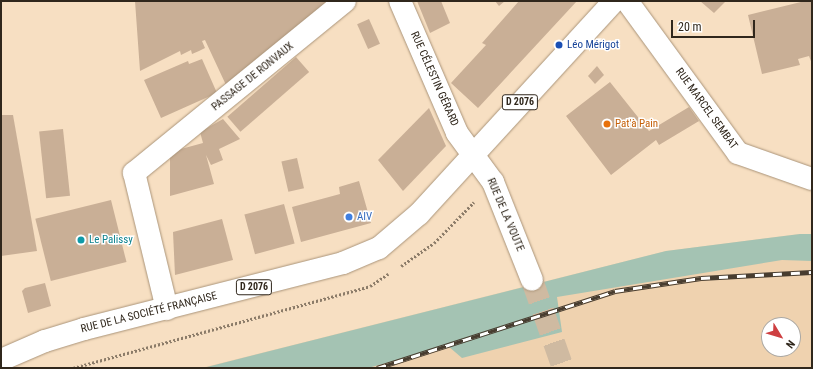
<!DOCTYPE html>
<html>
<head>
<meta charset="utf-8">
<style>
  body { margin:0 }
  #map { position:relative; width:813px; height:369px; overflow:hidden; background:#f7dfc2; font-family:"Roboto Condensed",sans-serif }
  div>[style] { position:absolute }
  .built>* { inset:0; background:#efd2af }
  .green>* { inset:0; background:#a4c3b3 }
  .building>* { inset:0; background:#c9af96; transform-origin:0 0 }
  .minor-tunnel>* { height:22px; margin-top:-11px; transform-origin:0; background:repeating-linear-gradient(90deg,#cfbaa1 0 22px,transparent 0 33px) }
  .path>* { height:2.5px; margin-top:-1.25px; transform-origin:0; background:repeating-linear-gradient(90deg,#8c7c69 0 2px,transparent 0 4px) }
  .roads { filter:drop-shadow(0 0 1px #aa9479) drop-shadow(0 0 1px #aa9479) }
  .minor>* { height:22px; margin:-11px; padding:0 11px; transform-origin:11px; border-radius:11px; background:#fff }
  .major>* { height:22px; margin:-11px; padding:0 11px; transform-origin:11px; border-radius:11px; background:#fff }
  .rail>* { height:4.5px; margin-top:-2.25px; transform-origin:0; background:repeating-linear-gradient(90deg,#fff 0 9px,#483d30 0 18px); box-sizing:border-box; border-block:1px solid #483d30 }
  .dots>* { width:11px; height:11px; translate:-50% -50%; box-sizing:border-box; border:2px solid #fff; border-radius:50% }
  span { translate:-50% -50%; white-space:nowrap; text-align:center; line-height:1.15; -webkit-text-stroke:3px #fff; paint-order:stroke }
  .shield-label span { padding:1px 3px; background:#fff; border:1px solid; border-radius:3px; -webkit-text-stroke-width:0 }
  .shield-label { font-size:10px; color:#30271c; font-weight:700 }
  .transit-label { font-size:11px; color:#164399 }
  .left { translate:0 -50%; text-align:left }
  .street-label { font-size:11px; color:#30271c }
  .food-label { font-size:11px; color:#c56008 }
  .shop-label { font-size:11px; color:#366cbe }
  .culture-label { font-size:11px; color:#0d838f }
  .frame { position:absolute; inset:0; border:2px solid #30271c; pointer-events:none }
  .north { position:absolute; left:761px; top:317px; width:40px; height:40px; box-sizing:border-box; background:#fff; border:1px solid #aca9a4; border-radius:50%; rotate:128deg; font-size:11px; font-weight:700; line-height:16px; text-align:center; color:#30271c }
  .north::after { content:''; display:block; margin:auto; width:14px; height:18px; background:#ce3f41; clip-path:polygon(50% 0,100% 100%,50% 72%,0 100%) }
  .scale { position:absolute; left:671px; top:20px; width:84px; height:18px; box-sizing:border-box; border:2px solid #30271c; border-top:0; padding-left:5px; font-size:12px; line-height:14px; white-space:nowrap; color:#30271c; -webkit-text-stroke:3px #fff; paint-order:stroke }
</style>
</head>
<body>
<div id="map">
  <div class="built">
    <i style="clip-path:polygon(evenodd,800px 234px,812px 234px,812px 368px,201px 368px,666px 251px,800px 234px,769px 325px,793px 325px,793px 349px,769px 349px,769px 325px)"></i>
  </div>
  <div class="green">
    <i style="clip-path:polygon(800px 234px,812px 234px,812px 261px,782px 260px,557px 297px,562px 332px,462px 358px,448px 346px,368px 368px,203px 368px,666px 251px)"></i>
  </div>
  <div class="building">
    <i style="clip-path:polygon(135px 1px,329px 1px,226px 85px,205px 40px,202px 41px,205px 48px,199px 51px,192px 54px,191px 50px,181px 55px,180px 51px,140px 71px)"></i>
    <i style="clip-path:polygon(417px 1px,441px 1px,450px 23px,430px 33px)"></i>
    <i style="clip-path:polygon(495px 1px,505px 1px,499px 6px)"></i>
    <i style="clip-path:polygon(519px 1px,577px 1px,478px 108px,451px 83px,486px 45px,482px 43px)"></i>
    <i style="clip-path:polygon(700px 1px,726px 1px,714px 13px)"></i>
    <i style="clip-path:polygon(805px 1px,812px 1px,812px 64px,809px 56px,798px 59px,800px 65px,762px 74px,748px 15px)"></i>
    <i style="left:369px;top:19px;width:27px;height:13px;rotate:66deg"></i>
    <i style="left:296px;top:57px;width:20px;height:91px;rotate:49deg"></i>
    <i style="clip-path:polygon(202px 59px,217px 93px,161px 118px,144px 80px,188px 61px,189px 64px)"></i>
    <i style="clip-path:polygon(597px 66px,604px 75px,595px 84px,588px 76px)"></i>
    <i style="clip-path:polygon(610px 82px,649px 131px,689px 107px,699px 121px,659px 145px,656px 140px,611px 175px,566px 116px)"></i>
    <i style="clip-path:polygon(429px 108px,446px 146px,403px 191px,378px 160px)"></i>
    <i style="clip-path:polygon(1px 115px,13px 115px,37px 251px,1px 256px)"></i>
    <i style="clip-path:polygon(223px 119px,240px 139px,219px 149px,223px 160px,211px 165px,206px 155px,214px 184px,170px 196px,170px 152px,203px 143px,200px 132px)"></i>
    <i style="left:63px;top:129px;width:67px;height:24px;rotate:84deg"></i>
    <i style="left:297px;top:158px;width:31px;height:16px;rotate:77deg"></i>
    <i style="clip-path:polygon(359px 181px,371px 223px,301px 242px,292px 207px,340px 194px,339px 187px)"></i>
    <i style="left:111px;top:200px;width:64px;height:78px;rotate:76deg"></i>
    <i style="left:284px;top:204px;width:41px;height:41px;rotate:75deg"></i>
    <i style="clip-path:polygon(222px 219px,233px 260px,175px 275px,173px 232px)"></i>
    <i style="clip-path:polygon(45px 283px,51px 306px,28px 313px,22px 291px,25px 288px)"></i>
  </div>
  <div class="minor-tunnel">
    <i style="left:532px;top:280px;width:93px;rotate:70.6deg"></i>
  </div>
  <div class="path">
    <i style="left:401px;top:266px;width:40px;rotate:-34.9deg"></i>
    <i style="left:434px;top:243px;width:57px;rotate:-45.7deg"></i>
    <i style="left:73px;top:368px;width:308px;rotate:-15.4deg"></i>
    <i style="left:370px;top:286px;width:22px;rotate:-34deg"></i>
  </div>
  <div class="roads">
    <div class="minor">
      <i style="left:400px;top:1px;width:144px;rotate:66.6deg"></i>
      <i style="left:457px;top:133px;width:61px;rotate:53.7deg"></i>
      <i style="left:493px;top:182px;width:105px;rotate:68.3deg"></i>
      <i style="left:627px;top:1px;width:188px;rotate:53.9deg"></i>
      <i style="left:738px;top:153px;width:78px;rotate:19.4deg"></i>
      <i style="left:167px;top:309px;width:140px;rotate:-103.6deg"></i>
      <i style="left:134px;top:173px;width:272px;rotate:-39.2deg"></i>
    </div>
    <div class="major">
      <i style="left:1px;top:360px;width:48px;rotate:-23.4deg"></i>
      <i style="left:45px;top:341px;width:41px;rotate:-17.1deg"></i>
      <i style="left:84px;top:329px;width:267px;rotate:-14.3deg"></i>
      <i style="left:343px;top:263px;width:39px;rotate:-23deg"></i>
      <i style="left:379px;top:248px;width:52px;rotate:-40.4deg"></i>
      <i style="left:419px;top:214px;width:289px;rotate:-47.5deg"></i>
    </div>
  </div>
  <div class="rail">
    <i style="left:377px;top:368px;width:250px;rotate:-17.9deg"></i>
    <i style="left:615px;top:291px;width:87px;rotate:-8.6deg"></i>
    <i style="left:701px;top:278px;width:111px;rotate:-3.1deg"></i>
  </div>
  <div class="dots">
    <i style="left:559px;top:45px;background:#1a4fb4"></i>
    <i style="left:607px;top:124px;background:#e8710a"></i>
    <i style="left:349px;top:217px;background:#3f7fe0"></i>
    <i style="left:81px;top:240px;background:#0f9aa8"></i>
  </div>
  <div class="shield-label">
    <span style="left:520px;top:102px">D 2076</span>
    <span style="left:254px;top:287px">D 2076</span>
  </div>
  <div class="transit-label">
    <span class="left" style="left:567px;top:45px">Léo Mérigot</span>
  </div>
  <div class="street-label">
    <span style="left:253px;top:77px;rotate:-39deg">PASSAGE DE RONVAUX</span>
    <span style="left:434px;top:79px;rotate:66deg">RUE CÉLESTIN GÉRARD</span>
    <span style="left:706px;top:109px;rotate:54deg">RUE MARCEL SEMBAT</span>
    <span style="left:505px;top:215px;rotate:67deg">RUE DE LA VOUTE</span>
    <span style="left:149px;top:313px;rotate:-14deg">RUE DE LA SOCIÉTÉ FRANÇAISE</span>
  </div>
  <div class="food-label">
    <span class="left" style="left:615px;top:124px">Pat'à Pain</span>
  </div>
  <div class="shop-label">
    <span class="left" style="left:357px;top:217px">AIV</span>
  </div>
  <div class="culture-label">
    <span class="left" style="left:89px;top:240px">Le Palissy</span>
  </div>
  <div class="frame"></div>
  <div class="north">N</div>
  <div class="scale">20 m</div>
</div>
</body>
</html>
